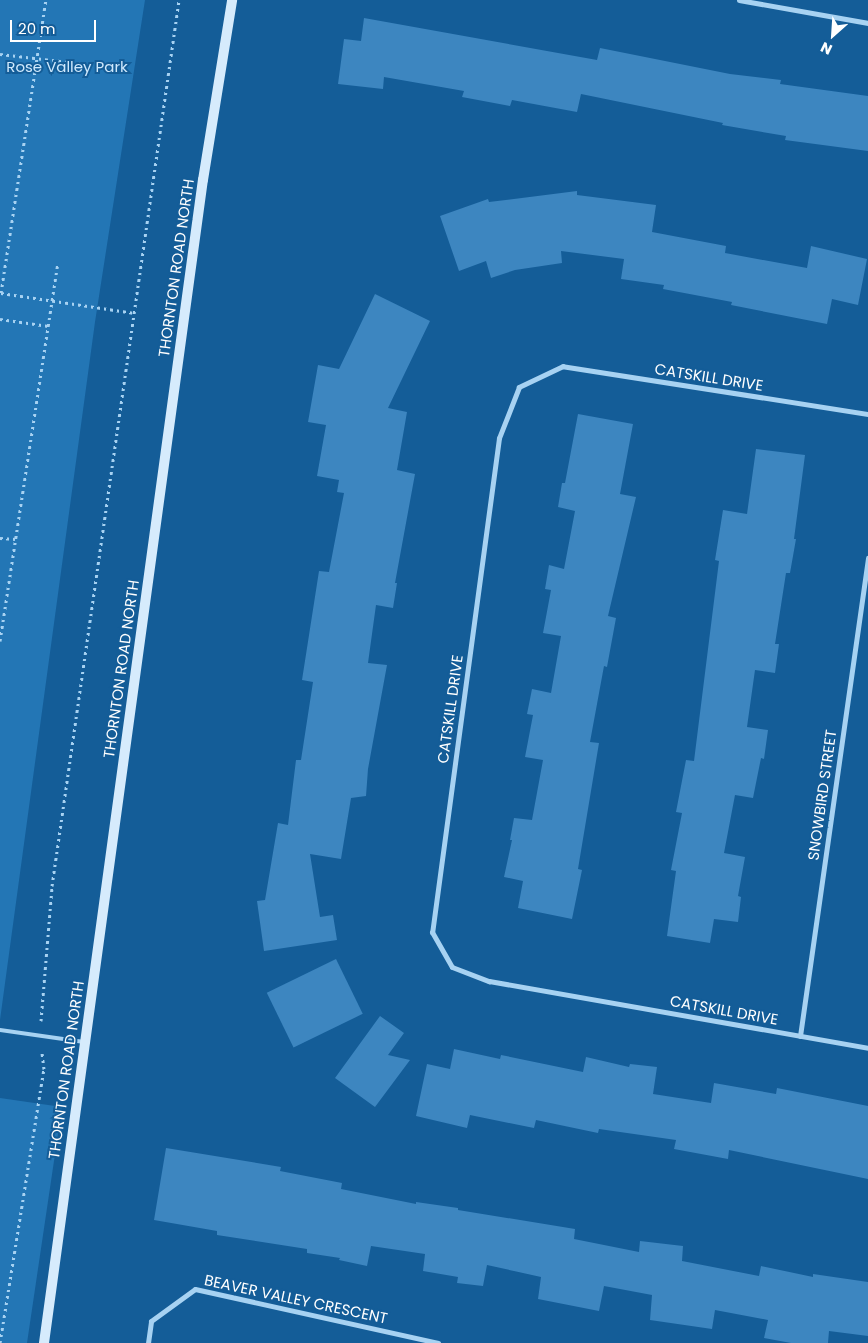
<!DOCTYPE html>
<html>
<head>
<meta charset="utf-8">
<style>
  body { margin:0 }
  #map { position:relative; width:868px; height:1343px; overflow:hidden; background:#145d98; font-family:Poppins,sans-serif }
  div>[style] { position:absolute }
  .green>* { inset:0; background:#2376b5 }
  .building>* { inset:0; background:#3d86c0; transform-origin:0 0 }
  .path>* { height:3px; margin-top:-1.5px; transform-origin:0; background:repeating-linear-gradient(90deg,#a7d2f2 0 2.5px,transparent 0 6.5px) }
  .lane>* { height:4px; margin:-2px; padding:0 2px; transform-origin:2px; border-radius:2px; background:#a7d2f2 }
  .street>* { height:5px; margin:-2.5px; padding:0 2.5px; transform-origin:2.5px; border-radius:2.5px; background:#a7d2f2 }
  .secondary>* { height:10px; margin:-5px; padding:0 5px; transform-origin:5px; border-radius:5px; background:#d6ebfc }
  span { translate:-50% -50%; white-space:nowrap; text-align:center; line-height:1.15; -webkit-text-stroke:4px #145d98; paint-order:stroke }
  .park-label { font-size:15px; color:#cfe9fd }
  .street-label { font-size:15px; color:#fff }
  .north { position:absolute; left:808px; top:10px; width:50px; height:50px; -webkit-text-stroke:4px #145d98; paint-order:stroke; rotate:206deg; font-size:14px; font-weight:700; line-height:20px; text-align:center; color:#fff }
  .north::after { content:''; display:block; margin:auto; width:18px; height:22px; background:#fff; clip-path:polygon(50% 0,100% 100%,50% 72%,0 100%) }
  .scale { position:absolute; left:10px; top:20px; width:86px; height:22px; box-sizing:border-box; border:2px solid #fff; border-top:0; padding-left:6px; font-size:15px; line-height:18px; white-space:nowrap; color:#fff; -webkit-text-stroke:4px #145d98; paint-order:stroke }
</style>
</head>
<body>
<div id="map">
  <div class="green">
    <i style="clip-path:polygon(0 0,145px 0,95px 322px,0 1020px)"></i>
    <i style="clip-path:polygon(0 1098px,62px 1107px,27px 1343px,0 1343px)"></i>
  </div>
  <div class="building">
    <i style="clip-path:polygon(364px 18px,597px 60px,600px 48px,730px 74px,781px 80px,780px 84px,868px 96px,868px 151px,785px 140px,786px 136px,722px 125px,723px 123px,581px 94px,577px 112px,512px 100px,510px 106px,462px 97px,464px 91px,384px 77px,383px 89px,338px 84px,344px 39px,361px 41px)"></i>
    <i style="clip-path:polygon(577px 191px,577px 195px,656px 205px,652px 232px,726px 246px,725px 253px,807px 268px,811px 246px,867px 259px,858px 305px,832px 299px,827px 324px,731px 305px,732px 302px,663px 289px,664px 285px,621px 279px,624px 259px,561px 251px,562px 263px,515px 270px,491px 278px,486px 261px,459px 271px,440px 216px,488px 199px,489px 202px)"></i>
    <i style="clip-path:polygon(375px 294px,430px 321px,388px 408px,407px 412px,397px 470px,415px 474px,395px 583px,397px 583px,393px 608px,376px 605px,368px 663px,387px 665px,368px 769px,366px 796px,351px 798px,341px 859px,310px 854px,320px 917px,333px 915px,337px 940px,264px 951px,257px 901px,265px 900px,278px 823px,288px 825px,296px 760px,301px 760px,313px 682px,302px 680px,319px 571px,329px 572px,344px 493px,337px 492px,339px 480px,317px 476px,326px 425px,308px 422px,318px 365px,339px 369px)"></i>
    <i style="clip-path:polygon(578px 414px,633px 424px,620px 494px,636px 497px,608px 616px,616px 618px,607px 667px,604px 666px,590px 742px,599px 743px,578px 869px,582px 870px,572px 919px,518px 908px,523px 881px,504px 877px,512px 840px,510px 840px,514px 818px,532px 820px,543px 760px,525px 757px,533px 715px,527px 714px,532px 689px,551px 693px,561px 636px,543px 633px,551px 590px,545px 589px,549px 565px,564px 569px,575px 511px,558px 507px,562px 483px,565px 483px)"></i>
    <i style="clip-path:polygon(756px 449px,805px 455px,794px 539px,796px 539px,790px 573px,786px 573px,775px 644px,779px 644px,775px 673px,755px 670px,747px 727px,768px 730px,764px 759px,761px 758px,753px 798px,735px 795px,724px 853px,745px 857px,738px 896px,741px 897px,738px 922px,714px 919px,710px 943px,667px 936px,676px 871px,671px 870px,682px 813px,676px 812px,686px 760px,694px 761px,719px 561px,715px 560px,723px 510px,747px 514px)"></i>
    <i style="left:336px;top:959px;width:61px;height:77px;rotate:64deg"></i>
    <i style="clip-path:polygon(380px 1016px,404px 1033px,388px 1055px,410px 1060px,375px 1107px,335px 1078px)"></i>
    <i style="clip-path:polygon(454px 1049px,500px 1059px,501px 1055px,583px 1072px,586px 1057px,629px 1067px,630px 1064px,657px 1067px,653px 1094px,711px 1103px,714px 1083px,776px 1094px,777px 1088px,868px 1106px,868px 1179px,729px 1150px,728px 1159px,674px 1149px,676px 1140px,599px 1129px,598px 1133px,536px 1120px,534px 1128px,470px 1115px,467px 1128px,416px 1116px,427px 1064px,450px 1069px)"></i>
    <i style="clip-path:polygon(166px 1148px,281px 1167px,280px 1171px,342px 1183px,341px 1189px,416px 1204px,416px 1202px,458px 1208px,458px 1210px,575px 1229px,574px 1239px,639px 1252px,640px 1241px,683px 1246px,682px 1261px,759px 1276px,761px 1266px,813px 1277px,813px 1274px,868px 1282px,868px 1336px,829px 1331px,828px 1343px,791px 1343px,764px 1338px,768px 1320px,715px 1310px,712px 1329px,650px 1320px,652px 1295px,604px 1286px,599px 1311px,538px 1299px,541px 1277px,487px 1265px,483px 1286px,457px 1283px,458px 1277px,423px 1271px,425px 1254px,371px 1246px,367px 1266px,339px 1260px,340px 1258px,307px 1253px,307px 1249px,217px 1235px,217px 1231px,154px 1220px)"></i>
  </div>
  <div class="path">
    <i style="left:0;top:54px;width:86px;rotate:6.7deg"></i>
    <i style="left:1px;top:293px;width:296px;rotate:-81.3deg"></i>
    <i style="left:1px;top:293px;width:135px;rotate:8.5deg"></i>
    <i style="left:0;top:319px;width:49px;rotate:8.3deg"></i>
    <i style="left:0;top:538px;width:16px;rotate:4deg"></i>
    <i style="left:0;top:641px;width:381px;rotate:-81.3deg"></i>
    <i style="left:41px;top:1021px;width:135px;rotate:-85.3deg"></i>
    <i style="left:52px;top:886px;width:895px;rotate:-81.84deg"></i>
    <i style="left:0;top:1343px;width:278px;rotate:-80.9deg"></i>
    <i style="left:44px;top:1069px;width:17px;rotate:-97deg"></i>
  </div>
  <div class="lane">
    <i style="left:0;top:1030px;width:85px;rotate:8.1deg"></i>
  </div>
  <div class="street">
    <i style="left:739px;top:0;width:131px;rotate:10.1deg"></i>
    <i style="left:868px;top:414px;width:309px;rotate:-171.1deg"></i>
    <i style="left:563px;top:366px;width:49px;rotate:154.5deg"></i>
    <i style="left:519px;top:387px;width:55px;rotate:111.4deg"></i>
    <i style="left:499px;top:438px;width:499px;rotate:97.7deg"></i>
    <i style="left:432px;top:932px;width:40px;rotate:60.3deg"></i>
    <i style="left:452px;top:967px;width:40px;rotate:21deg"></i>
    <i style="left:489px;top:981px;width:385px;rotate:10deg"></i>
    <i style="left:800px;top:1036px;width:483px;rotate:-81.9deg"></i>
    <i style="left:148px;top:1343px;width:22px;rotate:-82deg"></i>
    <i style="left:151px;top:1321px;width:54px;rotate:-36deg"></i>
    <i style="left:195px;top:1289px;width:249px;rotate:12.5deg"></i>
  </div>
  <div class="secondary">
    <i style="left:44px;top:1343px;width:1174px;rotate:-82.22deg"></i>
    <i style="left:203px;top:180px;width:182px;rotate:-80.8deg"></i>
  </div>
  <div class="park-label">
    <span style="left:67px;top:67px">Rose Valley Park</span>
  </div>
  <div class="street-label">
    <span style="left:176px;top:268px;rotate:-82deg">THORNTON ROAD NORTH</span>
    <span style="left:709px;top:377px;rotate:9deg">CATSKILL DRIVE</span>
    <span style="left:121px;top:669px;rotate:-82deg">THORNTON ROAD NORTH</span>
    <span style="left:450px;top:709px;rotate:-82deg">CATSKILL DRIVE</span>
    <span style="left:822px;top:795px;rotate:-82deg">SNOWBIRD STREET</span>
    <span style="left:724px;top:1010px;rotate:10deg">CATSKILL DRIVE</span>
    <span style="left:66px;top:1070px;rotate:-82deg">THORNTON ROAD NORTH</span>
    <span style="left:296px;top:1299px;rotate:12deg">BEAVER VALLEY CRESCENT</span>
  </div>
  <div class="north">N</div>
  <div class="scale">20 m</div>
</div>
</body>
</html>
